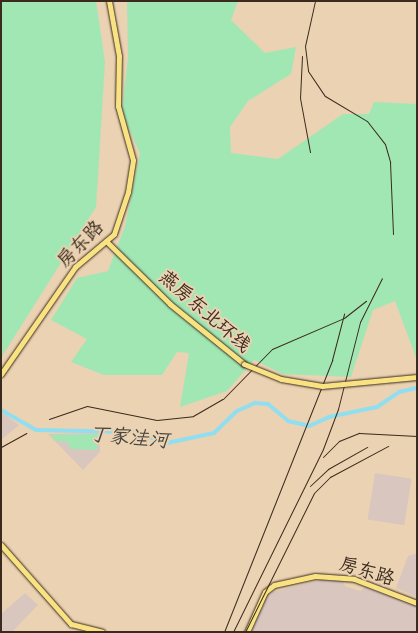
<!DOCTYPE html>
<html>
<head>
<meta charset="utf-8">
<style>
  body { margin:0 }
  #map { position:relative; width:418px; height:633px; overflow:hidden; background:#ead2b2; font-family:"Patrick Hand","LXGW WenKai TC",sans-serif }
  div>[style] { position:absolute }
  .built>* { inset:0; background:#d9c7bf; transform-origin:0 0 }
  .green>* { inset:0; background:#a1e7b4 }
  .river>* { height:4px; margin:-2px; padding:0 2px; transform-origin:2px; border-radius:2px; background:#91def0 }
  .roads { filter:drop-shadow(0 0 1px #3b2a1e) drop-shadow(0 0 1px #3b2a1e) }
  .major>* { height:5px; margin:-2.5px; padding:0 2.5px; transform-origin:2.5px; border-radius:2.5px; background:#f8e281 }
  .rail>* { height:1px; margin:-0.5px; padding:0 0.5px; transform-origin:0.5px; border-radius:0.5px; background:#3b2a1e }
  .bridges { filter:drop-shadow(0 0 1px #3b2a1e) drop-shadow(0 0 1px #3b2a1e) }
  .major-bridge>* { height:5px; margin:-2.5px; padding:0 2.5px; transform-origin:2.5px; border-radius:2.5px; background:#f8e281 }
  span { translate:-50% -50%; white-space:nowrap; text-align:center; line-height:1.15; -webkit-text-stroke:4px #ead2b2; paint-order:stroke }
  .street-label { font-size:19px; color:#3b2a1e }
  .water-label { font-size:20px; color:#48453e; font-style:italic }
  .frame { position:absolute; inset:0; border:2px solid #3b2a1e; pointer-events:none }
</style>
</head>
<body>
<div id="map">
  <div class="built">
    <i style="clip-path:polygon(1px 412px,19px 425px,1px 440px)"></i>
    <i style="clip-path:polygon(100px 433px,100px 452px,83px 470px,48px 434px)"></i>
    <i style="left:375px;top:473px;width:37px;height:47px;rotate:9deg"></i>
    <i style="clip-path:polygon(417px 553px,417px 597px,396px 588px,408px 556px)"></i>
    <i style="clip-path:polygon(323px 579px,343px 581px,345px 586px,360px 591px,367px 586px,417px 606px,417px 632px,250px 632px,263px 600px,273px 592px)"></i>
    <i style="clip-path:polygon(25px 593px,38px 605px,12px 632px,1px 632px,1px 614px)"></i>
  </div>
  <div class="green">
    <i style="clip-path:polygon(1px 1px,96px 1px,105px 62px,96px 207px,1px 358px)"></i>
    <i style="clip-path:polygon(127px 1px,238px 1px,231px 20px,265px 53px,296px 47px,291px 74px,248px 101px,230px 127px,231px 153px,278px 159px,343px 114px,369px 114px,374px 102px,417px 104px,417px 360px,395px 301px,373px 310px,351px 377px,283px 374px,254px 360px,227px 391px,180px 407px,189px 353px,177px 352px,162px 375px,104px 375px,71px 362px,87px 339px,51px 320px,77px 278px,108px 271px,125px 226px,140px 154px,122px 112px,128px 57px)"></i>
    <i style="clip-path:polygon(98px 434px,97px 450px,71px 449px,67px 442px,56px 441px,50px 435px)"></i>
  </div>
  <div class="river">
    <i style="left:1px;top:410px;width:40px;rotate:29.7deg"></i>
    <i style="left:36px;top:430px;width:96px;rotate:1.2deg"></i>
    <i style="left:132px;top:432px;width:37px;rotate:17deg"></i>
    <i style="left:167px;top:443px;width:48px;rotate:-12deg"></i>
    <i style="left:214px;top:433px;width:32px;rotate:-44deg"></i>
    <i style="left:237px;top:411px;width:20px;rotate:-24deg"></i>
    <i style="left:255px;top:403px;width:13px;rotate:4deg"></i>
    <i style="left:268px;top:404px;width:26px;rotate:40deg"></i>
    <i style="left:288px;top:421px;width:22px;rotate:13deg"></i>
    <i style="left:309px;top:426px;width:22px;rotate:-24deg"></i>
    <i style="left:329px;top:417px;width:49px;rotate:-11.8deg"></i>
    <i style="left:377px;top:407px;width:27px;rotate:-34deg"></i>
    <i style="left:399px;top:392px;width:18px;rotate:-13deg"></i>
  </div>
  <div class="roads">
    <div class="major">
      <i style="left:106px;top:241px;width:90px;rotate:44.5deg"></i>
      <i style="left:170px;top:304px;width:95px;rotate:39deg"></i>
      <i style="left:1px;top:374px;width:130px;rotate:-55.3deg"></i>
      <i style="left:75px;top:267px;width:51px;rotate:-40.2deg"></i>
      <i style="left:114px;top:234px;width:44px;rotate:-71.6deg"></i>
      <i style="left:128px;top:192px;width:32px;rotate:-81deg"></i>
      <i style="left:133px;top:160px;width:56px;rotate:-105.5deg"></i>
      <i style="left:118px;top:106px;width:50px;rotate:-88.9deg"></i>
      <i style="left:119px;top:56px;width:56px;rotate:-100.3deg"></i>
      <i style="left:1px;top:545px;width:106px;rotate:48.5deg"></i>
      <i style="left:71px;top:624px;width:32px;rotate:14deg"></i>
      <i style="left:247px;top:632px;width:44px;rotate:-65.8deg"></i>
      <i style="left:265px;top:592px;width:11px;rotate:-38deg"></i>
      <i style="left:274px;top:585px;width:42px;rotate:-12.4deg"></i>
      <i style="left:315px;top:576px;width:39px;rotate:4deg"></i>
      <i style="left:354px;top:579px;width:67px;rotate:20.9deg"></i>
    </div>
  </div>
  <div class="rail">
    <i style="left:315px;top:1px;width:46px;rotate:102.5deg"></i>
    <i style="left:305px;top:46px;width:25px;rotate:83deg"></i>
    <i style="left:308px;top:71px;width:30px;rotate:56deg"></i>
    <i style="left:325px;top:96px;width:49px;rotate:30.8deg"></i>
    <i style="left:367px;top:121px;width:29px;rotate:52deg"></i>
    <i style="left:385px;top:144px;width:19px;rotate:74deg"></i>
    <i style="left:390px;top:162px;width:72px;rotate:87.6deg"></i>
    <i style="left:302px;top:56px;width:42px;rotate:92.7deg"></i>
    <i style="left:300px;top:98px;width:55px;rotate:79.5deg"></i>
    <i style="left:49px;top:419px;width:40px;rotate:-18.9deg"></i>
    <i style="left:87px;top:406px;width:71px;rotate:11.3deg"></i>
    <i style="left:157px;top:420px;width:36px;rotate:-6deg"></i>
    <i style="left:193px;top:416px;width:34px;rotate:-30deg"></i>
    <i style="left:223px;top:399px;width:70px;rotate:-45.6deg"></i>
    <i style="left:272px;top:349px;width:78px;rotate:-23.3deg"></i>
    <i style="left:344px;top:318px;width:28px;rotate:-38deg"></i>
    <i style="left:1px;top:447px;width:29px;rotate:-29deg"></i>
    <i style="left:323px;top:457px;width:23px;rotate:-45deg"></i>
    <i style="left:339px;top:441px;width:22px;rotate:-22deg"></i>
    <i style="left:359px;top:433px;width:58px;rotate:3deg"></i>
    <i style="left:310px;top:486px;width:25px;rotate:-43deg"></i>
    <i style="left:328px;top:469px;width:45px;rotate:-29.4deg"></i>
    <i style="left:224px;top:632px;width:293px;rotate:-68.3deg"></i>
    <i style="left:332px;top:360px;width:48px;rotate:-75.4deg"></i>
    <i style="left:233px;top:632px;width:204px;rotate:-63.8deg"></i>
    <i style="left:323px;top:449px;width:43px;rotate:-69.4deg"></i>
    <i style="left:338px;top:409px;width:90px;rotate:-75.8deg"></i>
    <i style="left:360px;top:322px;width:49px;rotate:-63.4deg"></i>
    <i style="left:245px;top:632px;width:155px;rotate:-63.6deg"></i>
    <i style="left:314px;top:493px;width:23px;rotate:-45deg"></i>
    <i style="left:330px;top:477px;width:66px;rotate:-28.1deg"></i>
  </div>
  <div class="bridges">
    <div class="major-bridge">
      <i style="left:244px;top:364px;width:40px;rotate:22deg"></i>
      <i style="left:281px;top:379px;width:42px;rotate:9.7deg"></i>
      <i style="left:322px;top:386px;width:95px;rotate:-5.4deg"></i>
    </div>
  </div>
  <div class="street-label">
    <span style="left:80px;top:244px;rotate:-46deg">房东路</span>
    <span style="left:205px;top:311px;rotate:41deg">燕房东北环线</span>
    <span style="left:367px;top:571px;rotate:17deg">房东路</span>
  </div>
  <div class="water-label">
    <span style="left:129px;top:436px;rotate:5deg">丁家洼河</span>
  </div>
  <div class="frame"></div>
</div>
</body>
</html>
